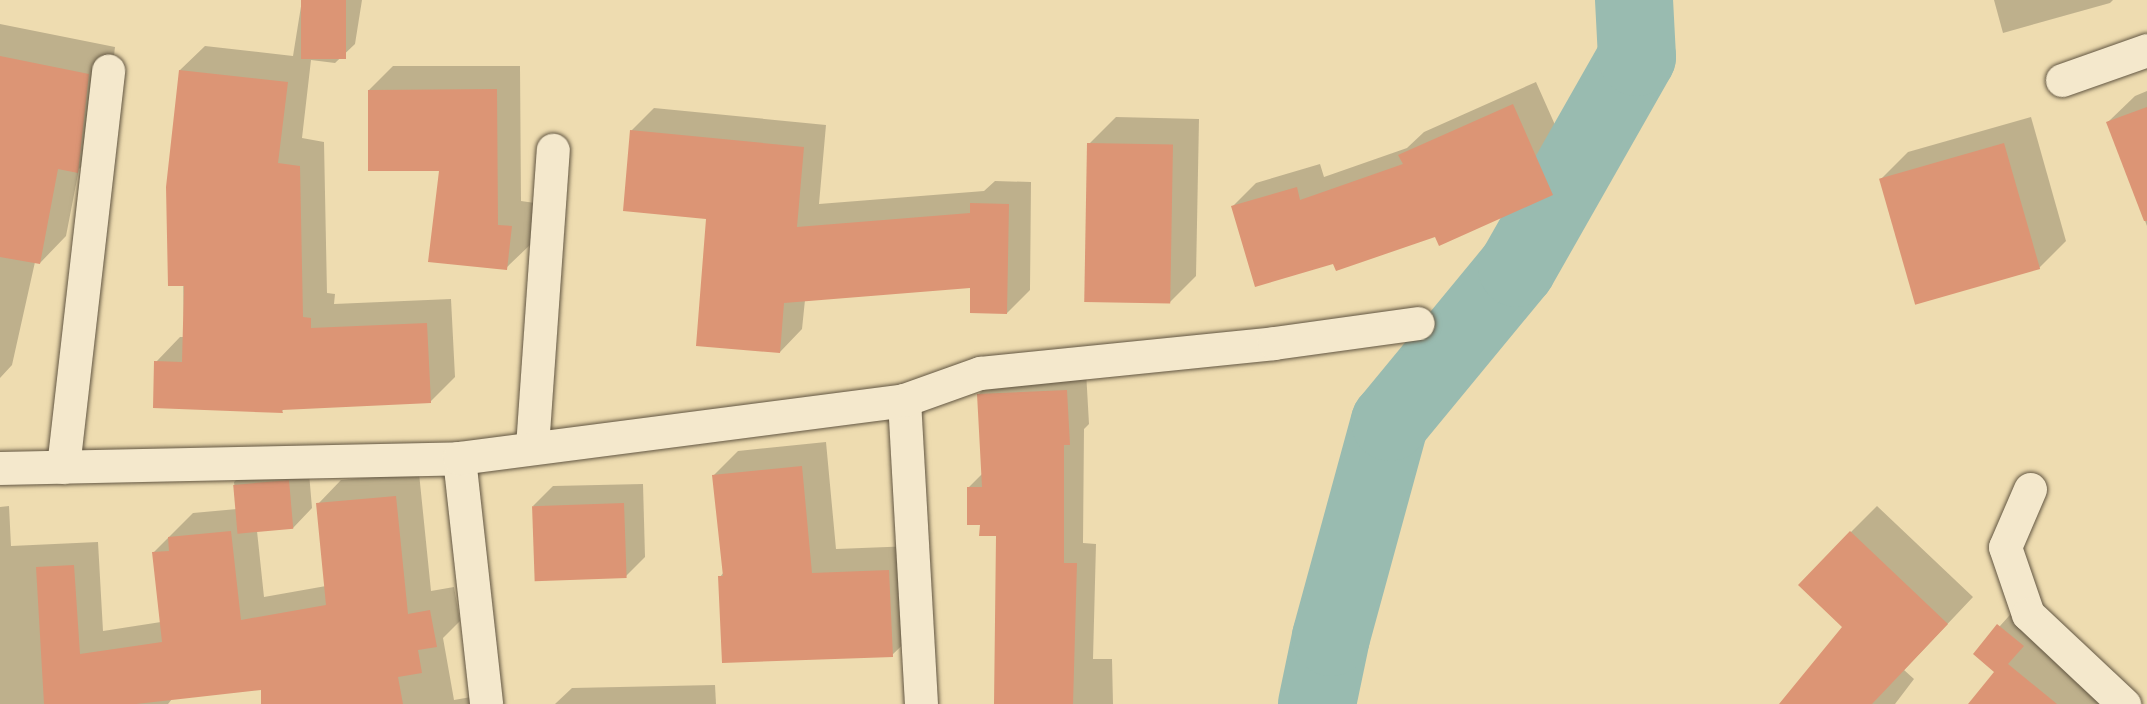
<!DOCTYPE html>
<html>
<head>
<meta charset="utf-8">
<style>
  body { margin:0 }
  #map { position:relative; width:2147px; height:704px; overflow:hidden; background:#eedcb0; font-family:Vollkorn,serif }
  div>[style] { position:absolute }
  .shadow>* { inset:0; background:#0003 }
  .river>* { height:78px; margin:-39px; padding:0 39px; transform-origin:39px; border-radius:39px; background:#99bbb0 }
  .building>* { inset:0; background:#dc9575; transform-origin:0 0 }
  .roads { filter:drop-shadow(0 0 2px #625642) drop-shadow(0 0 2px #625642) }
  .street>* { height:33px; margin:-16.5px; padding:0 16.5px; transform-origin:16.5px; border-radius:16.5px; background:#f4e8cc }
  span { translate:-50% -50%; white-space:nowrap; text-align:center; line-height:1.15; -webkit-text-stroke:6px #f4e8cc; paint-order:stroke }
</style>
</head>
<body>
<div id="map">
  <div class="shadow">
    <i style="clip-path:polygon(302px 0,362px 0,355px 44px,335px 63px,311px 60px,302px 138px,324px 142px,327px 293px,335px 294px,334px 304px,451px 299px,455px 377px,430px 402px,285px 408px,282px 411px,156px 362px,180px 337px,184px 337px,180px 70px,205px 46px,293px 56px)"></i>
    <i style="clip-path:polygon(1994px 0,2113px 0,2110px 3px,2003px 33px)"></i>
    <i style="clip-path:polygon(0 24px,115px 47px,104px 144px,79px 169px,66px 236px,40px 263px,35px 262px,12px 365px,0 378px)"></i>
    <i style="clip-path:polygon(393px 66px,520px 66px,521px 201px,535px 203px,531px 244px,506px 268px,441px 170px,369px 90px)"></i>
    <i style="clip-path:polygon(1536px 82px,1575px 170px,1552px 193px,1435px 235px,1334px 262px,1232px 207px,1256px 183px,1320px 164px,1324px 177px,1407px 148px,1424px 132px)"></i>
    <i style="clip-path:polygon(2147px 91px,2147px 226px,2108px 122px,2135px 96px)"></i>
    <i style="clip-path:polygon(654px 108px,826px 125px,819px 204px,984px 191px,995px 181px,1031px 182px,1030px 290px,1007px 313px,971px 286px,805px 300px,802px 329px,780px 352px,708px 218px,631px 131px)"></i>
    <i style="clip-path:polygon(1116px 117px,1199px 119px,1196px 276px,1170px 302px,1089px 144px)"></i>
    <i style="clip-path:polygon(2031px 117px,2066px 241px,2039px 268px,1881px 179px,1908px 152px)"></i>
    <i style="clip-path:polygon(1086px 371px,1089px 424px,1084px 429px,1083px 543px,1096px 544px,1093px 659px,1112px 659px,1113px 704px,996px 704px,998px 534px,981px 523px,969px 487px,983px 473px,978px 395px,998px 375px)"></i>
    <i style="clip-path:polygon(826px 442px,836px 549px,913px 546px,917px 631px,892px 655px,720px 577px,724px 572px,714px 475px,738px 451px)"></i>
    <i style="clip-path:polygon(308px 461px,312px 508px,293px 528px,257px 531px,264px 597px,326px 586px,318px 504px,341px 480px,419px 473px,431px 591px,454px 587px,460px 621px,443px 638px,454px 700px,488px 694px,490px 704px,322px 704px,273px 688px,172px 699px,168px 704px,0 704px,0 507px,9px 506px,11px 546px,98px 542px,103px 631px,161px 622px,153px 553px,193px 513px,237px 509px,234px 482px,254px 463px)"></i>
    <i style="clip-path:polygon(643px 484px,645px 557px,626px 576px,533px 506px,553px 486px)"></i>
    <i style="clip-path:polygon(1877px 506px,1973px 597px,1904px 670px,1914px 679px,1895px 704px,1781px 704px,1844px 627px,1851px 532px)"></i>
    <i style="clip-path:polygon(2025px 598px,2116px 704px,1970px 704px,1997px 672px,1975px 654px)"></i>
    <i style="clip-path:polygon(715px 685px,716px 704px,555px 704px,572px 688px)"></i>
  </div>
  <div class="river">
    <i style="left:1317px;top:704px;width:68px;rotate:-78.2deg"></i>
    <i style="left:1331px;top:637px;width:223px;rotate:-74.7deg"></i>
    <i style="left:1390px;top:422px;width:200px;rotate:-50.5deg"></i>
    <i style="left:1517px;top:268px;width:243px;rotate:-60.4deg"></i>
    <i style="left:1637px;top:57px;width:57px;rotate:-93deg"></i>
  </div>
  <div class="building">
    <i style="left:301px;top:0;width:45px;height:59px"></i>
    <i style="clip-path:polygon(0 56px,89px 74px,78px 173px,58px 169px,40px 264px,0 257px)"></i>
    <i style="clip-path:polygon(179px 70px,288px 82px,278px 163px,300px 166px,303px 317px,311px 318px,311px 328px,427px 323px,431px 403px,282px 410px,283px 413px,153px 408px,154px 361px,182px 362px,184px 286px,168px 286px,166px 187px)"></i>
    <i style="clip-path:polygon(497px 89px,498px 225px,512px 226px,507px 270px,428px 262px,439px 171px,368px 171px,368px 90px)"></i>
    <i style="clip-path:polygon(1513px 104px,1553px 195px,1439px 246px,1435px 237px,1336px 271px,1333px 264px,1255px 287px,1231px 206px,1297px 187px,1300px 200px,1403px 164px,1398px 155px)"></i>
    <i style="clip-path:polygon(2147px 107px,2147px 221px,2144px 221px,2106px 122px)"></i>
    <i style="clip-path:polygon(630px 130px,804px 147px,797px 227px,970px 213px,970px 203px,1009px 204px,1007px 314px,970px 313px,970px 288px,784px 303px,780px 353px,696px 346px,706px 219px,623px 211px)"></i>
    <i style="left:1087px;top:143px;width:86px;height:159px;rotate:1deg"></i>
    <i style="left:2004px;top:143px;width:131px;height:130px;rotate:74deg"></i>
    <i style="clip-path:polygon(1067px 390px,1070px 445px,1064px 445px,1064px 563px,1077px 563px,1073px 704px,994px 704px,996px 536px,979px 536px,980px 525px,967px 525px,967px 487px,982px 487px,977px 394px)"></i>
    <i style="clip-path:polygon(802px 466px,812px 573px,889px 570px,893px 657px,722px 663px,718px 576px,723px 576px,712px 475px)"></i>
    <i style="left:289px;top:480px;width:49px;height:56px;rotate:85deg"></i>
    <i style="clip-path:polygon(396px 496px,408px 614px,430px 610px,437px 647px,418px 650px,422px 673px,398px 677px,403px 704px,261px 704px,261px 690px,136px 704px,44px 704px,36px 567px,74px 565px,80px 654px,162px 642px,152px 552px,169px 551px,168px 537px,231px 531px,241px 620px,326px 605px,316px 503px)"></i>
    <i style="left:624px;top:503px;width:75px;height:92px;rotate:88deg"></i>
    <i style="clip-path:polygon(1850px 531px,1948px 624px,1872px 704px,1779px 704px,1842px 627px,1798px 585px)"></i>
    <i style="clip-path:polygon(1997px 624px,2024px 646px,2008px 664px,2057px 704px,1968px 704px,1994px 672px,1973px 654px)"></i>
  </div>
  <div class="roads">
    <div class="street">
      <i style="left:2062px;top:80px;width:90px;rotate:-19.4deg"></i>
      <i style="left:904px;top:400px;width:304px;rotate:86.8deg"></i>
      <i style="left:532px;top:447px;width:298px;rotate:-86deg"></i>
      <i style="left:459px;top:458px;width:247px;rotate:83.7deg"></i>
      <i style="left:63px;top:467px;width:399px;rotate:-83.5deg"></i>
      <i style="left:0;top:468px;width:459px;rotate:-1.2deg"></i>
      <i style="left:459px;top:458px;width:449px;rotate:-7.4deg"></i>
      <i style="left:904px;top:400px;width:81px;rotate:-19.6deg"></i>
      <i style="left:980px;top:373px;width:296px;rotate:-5.8deg"></i>
      <i style="left:1274px;top:343px;width:145px;rotate:-7.9deg"></i>
      <i style="left:2030px;top:489px;width:63px;rotate:113.3deg"></i>
      <i style="left:2005px;top:547px;width:71px;rotate:71.1deg"></i>
      <i style="left:2028px;top:614px;width:132px;rotate:43.2deg"></i>
    </div>
  </div>
</div>
</body>
</html>
